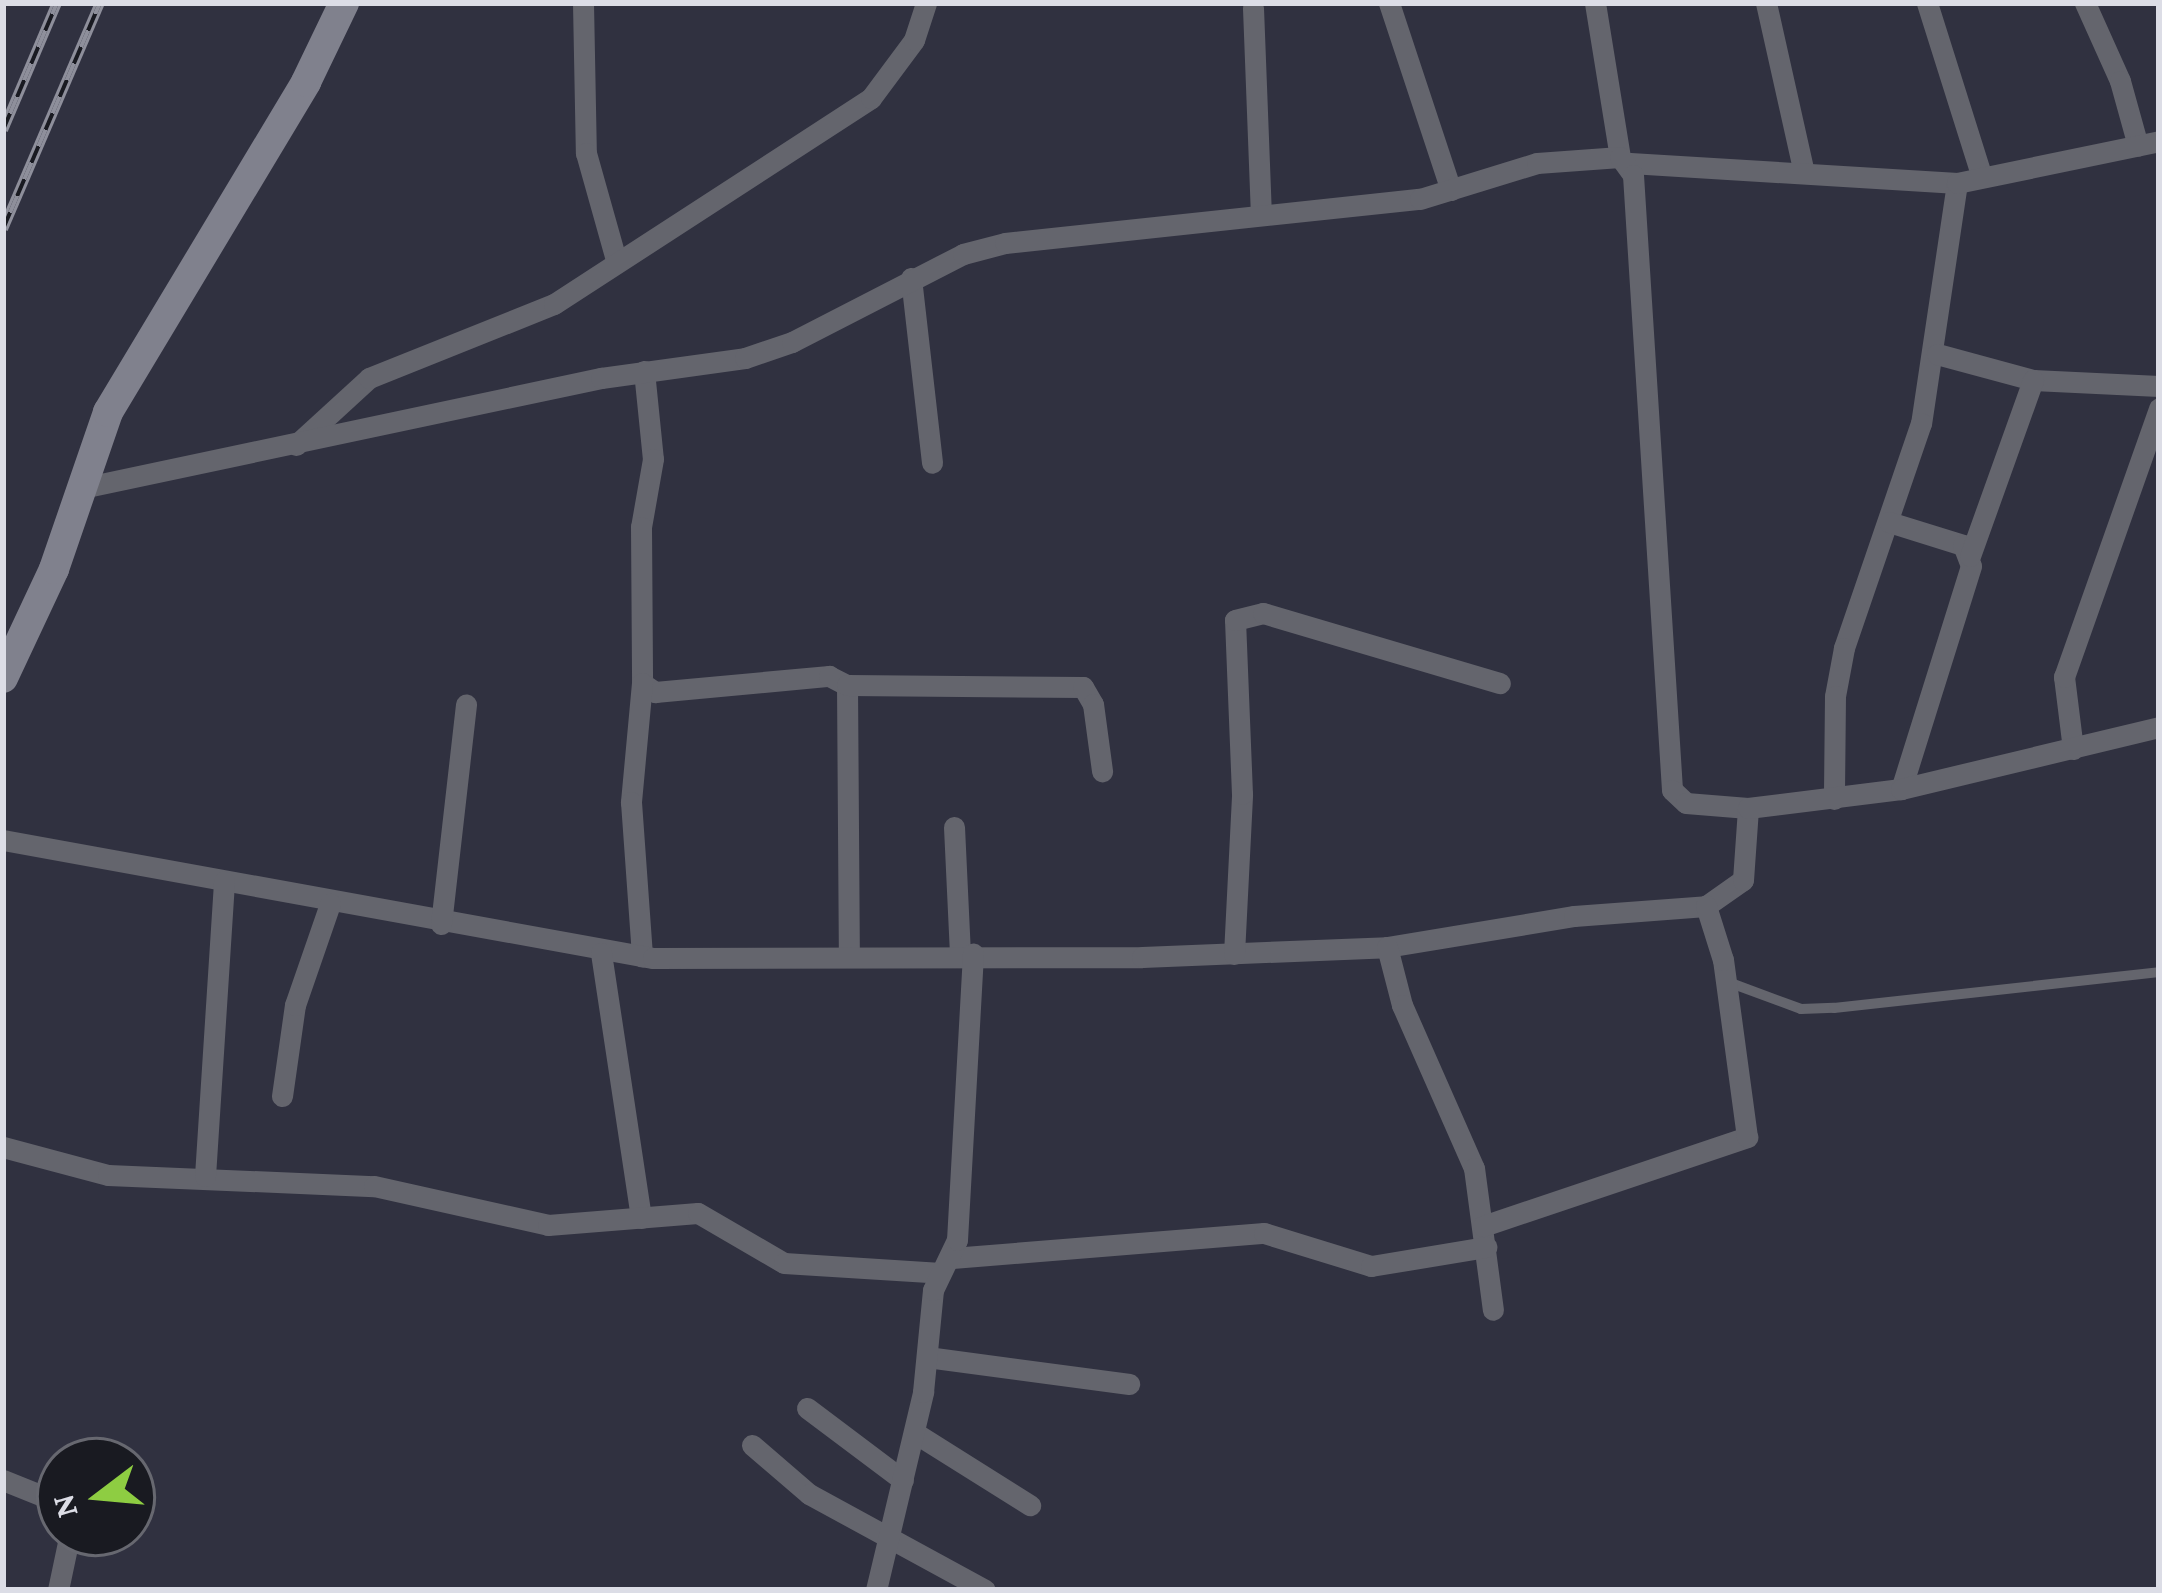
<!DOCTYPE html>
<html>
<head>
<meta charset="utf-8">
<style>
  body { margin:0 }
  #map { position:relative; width:2162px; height:1593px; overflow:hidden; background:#303140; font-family:"Crimson Pro",serif }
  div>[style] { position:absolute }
  .service>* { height:10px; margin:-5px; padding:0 5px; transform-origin:5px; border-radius:5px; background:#64656d }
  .minor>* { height:21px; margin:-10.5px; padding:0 10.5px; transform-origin:10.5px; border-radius:10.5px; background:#64656d }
  .secondary>* { height:30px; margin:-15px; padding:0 15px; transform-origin:15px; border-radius:15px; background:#80818d }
  .rail>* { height:10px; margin-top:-5px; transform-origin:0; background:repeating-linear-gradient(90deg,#191a21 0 18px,#8e8f9b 0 36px); box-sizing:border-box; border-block:3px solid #8e8f9b }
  span { translate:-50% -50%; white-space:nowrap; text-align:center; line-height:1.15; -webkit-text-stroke:12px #191a21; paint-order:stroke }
  .frame { position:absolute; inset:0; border:6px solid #dcdde6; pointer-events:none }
  .north { position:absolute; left:36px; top:1437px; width:120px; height:120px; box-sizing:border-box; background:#191a21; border:3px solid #676870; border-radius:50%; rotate:254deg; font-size:33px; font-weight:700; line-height:48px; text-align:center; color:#dcdde6 }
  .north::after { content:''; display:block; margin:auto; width:42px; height:54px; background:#8ecd42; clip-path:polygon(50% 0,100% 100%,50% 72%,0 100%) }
</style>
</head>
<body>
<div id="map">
  <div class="service">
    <i style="left:1728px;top:982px;width:78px;rotate:20.3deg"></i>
    <i style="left:1801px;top:1009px;width:33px;rotate:-2deg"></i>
    <i style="left:1834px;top:1008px;width:327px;rotate:-6.3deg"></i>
  </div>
  <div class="minor">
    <i style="left:583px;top:3px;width:150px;rotate:88.9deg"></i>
    <i style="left:586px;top:153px;width:111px;rotate:74.3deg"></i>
    <i style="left:1389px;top:3px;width:197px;rotate:71.7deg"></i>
    <i style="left:1595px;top:3px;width:156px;rotate:80.8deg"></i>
    <i style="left:1766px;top:3px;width:170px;rotate:77.4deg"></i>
    <i style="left:1927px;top:3px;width:182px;rotate:72.5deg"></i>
    <i style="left:2085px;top:3px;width:85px;rotate:65.8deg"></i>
    <i style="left:2120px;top:81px;width:67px;rotate:74.5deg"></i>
    <i style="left:1253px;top:8px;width:204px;rotate:87.8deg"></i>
    <i style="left:1630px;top:163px;width:328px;rotate:3.5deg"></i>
    <i style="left:1957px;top:183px;width:243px;rotate:98.5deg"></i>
    <i style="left:1921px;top:423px;width:238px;rotate:108.9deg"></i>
    <i style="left:1844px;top:648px;width:49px;rotate:100.6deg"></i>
    <i style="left:1835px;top:696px;width:103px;rotate:90.6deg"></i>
    <i style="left:1957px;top:183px;width:206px;rotate:-11.7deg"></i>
    <i style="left:911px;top:278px;width:186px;rotate:83.5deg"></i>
    <i style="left:1937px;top:354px;width:99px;rotate:15.2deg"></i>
    <i style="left:2033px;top:380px;width:126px;rotate:2.7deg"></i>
    <i style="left:644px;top:371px;width:88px;rotate:84.2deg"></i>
    <i style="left:653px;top:459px;width:69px;rotate:100deg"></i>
    <i style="left:641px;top:527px;width:156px;rotate:89.6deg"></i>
    <i style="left:642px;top:683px;width:16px;rotate:35deg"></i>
    <i style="left:655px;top:692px;width:175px;rotate:-5.3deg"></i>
    <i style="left:829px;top:676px;width:20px;rotate:27deg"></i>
    <i style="left:847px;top:685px;width:270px;rotate:89.6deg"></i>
    <i style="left:296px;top:445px;width:99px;rotate:-42.5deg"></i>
    <i style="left:369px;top:378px;width:199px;rotate:-21.8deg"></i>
    <i style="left:554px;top:304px;width:378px;rotate:-33deg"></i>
    <i style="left:871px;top:98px;width:72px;rotate:-53.4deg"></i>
    <i style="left:914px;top:40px;width:39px;rotate:-72deg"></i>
    <i style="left:82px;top:488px;width:531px;rotate:-11.97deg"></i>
    <i style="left:601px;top:378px;width:145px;rotate:-7.9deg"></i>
    <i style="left:745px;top:358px;width:50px;rotate:-18.8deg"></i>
    <i style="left:792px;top:342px;width:192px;rotate:-27.2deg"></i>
    <i style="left:963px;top:254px;width:43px;rotate:-14.7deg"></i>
    <i style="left:1005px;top:243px;width:417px;rotate:-6.1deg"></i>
    <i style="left:1420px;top:199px;width:122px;rotate:-17.1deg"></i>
    <i style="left:1537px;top:163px;width:83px;rotate:-4.1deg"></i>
    <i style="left:1620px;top:157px;width:22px;rotate:54deg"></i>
    <i style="left:1633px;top:175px;width:616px;rotate:86.37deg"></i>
    <i style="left:1672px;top:790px;width:19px;rotate:43deg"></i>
    <i style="left:1686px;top:803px;width:62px;rotate:4.6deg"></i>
    <i style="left:1889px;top:522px;width:77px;rotate:17.3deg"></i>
    <i style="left:1963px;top:545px;width:22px;rotate:69deg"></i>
    <i style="left:1971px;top:566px;width:234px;rotate:107.4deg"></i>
    <i style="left:1970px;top:556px;width:187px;rotate:-70.3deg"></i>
    <i style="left:642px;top:683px;width:120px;rotate:95.3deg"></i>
    <i style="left:631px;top:802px;width:155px;rotate:85.9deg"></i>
    <i style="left:847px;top:685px;width:236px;rotate:0.5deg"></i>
    <i style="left:1083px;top:687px;width:20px;rotate:60deg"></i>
    <i style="left:1093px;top:704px;width:68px;rotate:82.3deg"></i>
    <i style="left:2073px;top:749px;width:73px;rotate:-97.1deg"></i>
    <i style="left:2064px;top:677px;width:285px;rotate:-70.5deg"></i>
    <i style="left:954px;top:827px;width:126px;rotate:87.3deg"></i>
    <i style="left:3px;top:840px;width:661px;rotate:10.29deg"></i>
    <i style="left:653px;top:958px;width:489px;rotate:-0.1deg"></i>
    <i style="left:1142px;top:957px;width:245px;rotate:-2.3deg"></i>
    <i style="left:1387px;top:947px;width:190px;rotate:-9.4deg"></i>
    <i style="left:1574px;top:916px;width:132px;rotate:-4.3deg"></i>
    <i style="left:1706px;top:906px;width:45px;rotate:-35.1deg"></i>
    <i style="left:1743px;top:880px;width:72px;rotate:-86deg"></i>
    <i style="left:1748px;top:808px;width:154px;rotate:-7.1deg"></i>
    <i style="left:1901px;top:789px;width:265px;rotate:-13.5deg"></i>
    <i style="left:441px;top:924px;width:221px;rotate:-83.5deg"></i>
    <i style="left:1387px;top:947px;width:60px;rotate:75.5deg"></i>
    <i style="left:1402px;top:1005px;width:178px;rotate:66.2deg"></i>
    <i style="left:1474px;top:1168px;width:143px;rotate:82.4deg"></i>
    <i style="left:601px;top:953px;width:268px;rotate:81.4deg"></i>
    <i style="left:1234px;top:954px;width:160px;rotate:-87.1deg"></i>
    <i style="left:1242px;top:794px;width:174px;rotate:-92.3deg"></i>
    <i style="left:1235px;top:620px;width:29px;rotate:-14deg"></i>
    <i style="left:1263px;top:613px;width:247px;rotate:16.5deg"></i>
    <i style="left:282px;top:1096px;width:92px;rotate:-81.9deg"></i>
    <i style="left:295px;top:1005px;width:107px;rotate:-70.9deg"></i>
    <i style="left:3px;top:1147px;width:109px;rotate:14.9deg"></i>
    <i style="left:108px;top:1175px;width:266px;rotate:2.4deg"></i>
    <i style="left:374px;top:1186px;width:178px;rotate:12.6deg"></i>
    <i style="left:548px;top:1225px;width:150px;rotate:-4.6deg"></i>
    <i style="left:698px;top:1213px;width:99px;rotate:30.2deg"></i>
    <i style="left:784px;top:1263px;width:157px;rotate:3.6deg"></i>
    <i style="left:205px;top:1176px;width:295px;rotate:-86.3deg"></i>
    <i style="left:1483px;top:1226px;width:279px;rotate:-18.6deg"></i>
    <i style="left:1747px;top:1137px;width:179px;rotate:-97.7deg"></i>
    <i style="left:1723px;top:960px;width:57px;rotate:-107.5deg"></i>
    <i style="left:952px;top:1258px;width:313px;rotate:-4.6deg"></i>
    <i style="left:1264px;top:1233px;width:112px;rotate:17.1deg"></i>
    <i style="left:1371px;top:1266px;width:117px;rotate:-9.4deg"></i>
    <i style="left:927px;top:1357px;width:204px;rotate:7.6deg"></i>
    <i style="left:807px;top:1408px;width:120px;rotate:36.9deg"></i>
    <i style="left:915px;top:1433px;width:136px;rotate:32.1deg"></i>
    <i style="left:752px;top:1445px;width:75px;rotate:40.7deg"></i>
    <i style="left:809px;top:1494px;width:200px;rotate:28.6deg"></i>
    <i style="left:3px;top:1480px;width:61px;rotate:22deg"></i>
    <i style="left:58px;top:1590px;width:58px;rotate:-78.1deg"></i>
    <i style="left:876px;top:1590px;width:204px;rotate:-76.6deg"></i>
    <i style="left:923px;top:1392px;width:102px;rotate:-84.4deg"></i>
    <i style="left:933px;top:1290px;width:55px;rotate:-64.4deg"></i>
    <i style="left:957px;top:1240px;width:287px;rotate:-86.8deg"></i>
  </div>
  <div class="secondary">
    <i style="left:3px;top:678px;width:120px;rotate:-64.9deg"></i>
    <i style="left:54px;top:569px;width:166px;rotate:-71deg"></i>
    <i style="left:108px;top:412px;width:385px;rotate:-59deg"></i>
    <i style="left:306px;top:82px;width:88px;rotate:-64.3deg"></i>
  </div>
  <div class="rail">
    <i style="left:3px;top:130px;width:138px;rotate:-67deg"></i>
    <i style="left:3px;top:229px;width:246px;rotate:-66.8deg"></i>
  </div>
  <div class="frame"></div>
  <div class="north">N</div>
</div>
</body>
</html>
